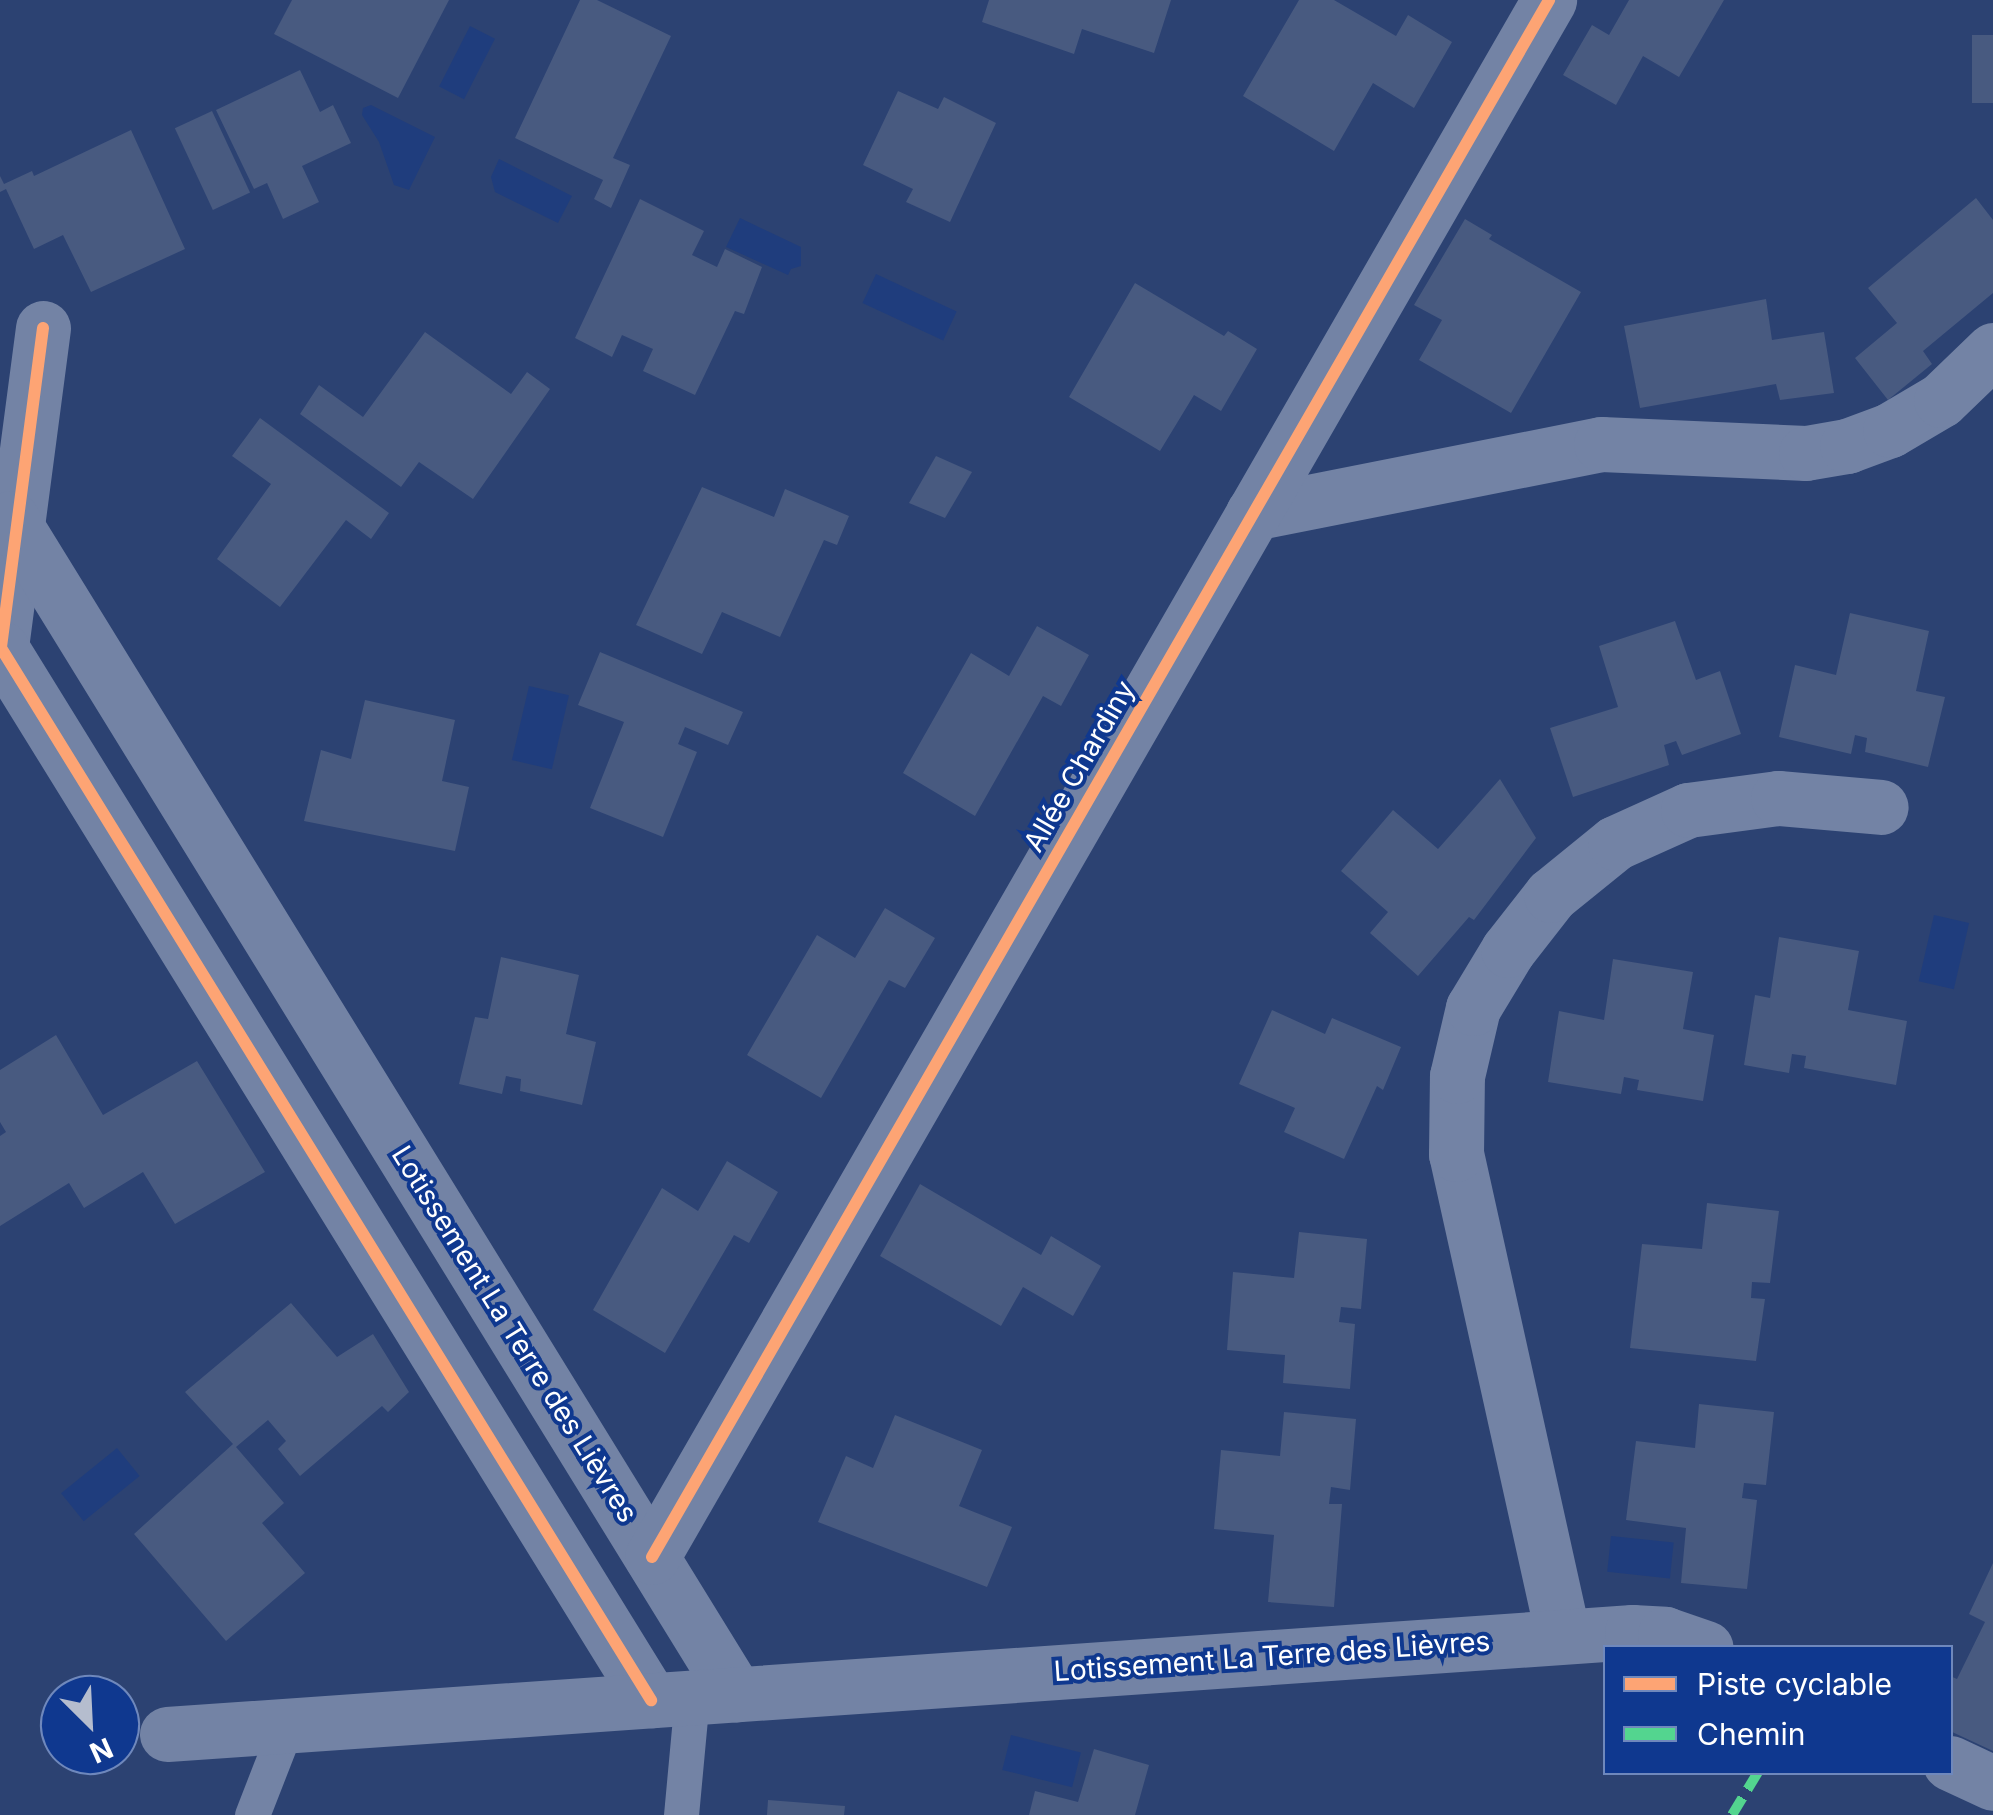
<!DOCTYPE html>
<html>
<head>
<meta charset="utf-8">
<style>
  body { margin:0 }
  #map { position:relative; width:1993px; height:1815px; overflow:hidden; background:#2c4272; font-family:Inter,sans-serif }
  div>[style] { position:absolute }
  .water>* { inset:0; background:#1f3d7d; transform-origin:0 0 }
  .building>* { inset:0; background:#485a80; transform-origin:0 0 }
  .service>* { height:35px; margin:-17.5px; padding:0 17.5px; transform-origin:17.5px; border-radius:17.5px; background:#7383a5 }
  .minor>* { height:55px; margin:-27.5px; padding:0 27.5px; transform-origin:27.5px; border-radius:27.5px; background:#7383a5 }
  .quiet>* { height:10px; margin-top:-5px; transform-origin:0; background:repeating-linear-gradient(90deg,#53d58f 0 20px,transparent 0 30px) }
  .cycleway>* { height:12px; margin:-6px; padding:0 6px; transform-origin:6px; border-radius:6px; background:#fda474 }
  span { translate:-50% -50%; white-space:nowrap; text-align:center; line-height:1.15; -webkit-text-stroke:8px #0f388f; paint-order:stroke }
  .street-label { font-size:28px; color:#fff }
  .legend { position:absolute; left:1603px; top:1645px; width:350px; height:130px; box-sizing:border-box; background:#0f388f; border:2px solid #6f88bc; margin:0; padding:12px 18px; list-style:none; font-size:30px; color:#fff }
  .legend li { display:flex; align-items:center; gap:20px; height:50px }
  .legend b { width:50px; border:2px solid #6f88bc }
  .north { position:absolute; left:40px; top:1675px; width:100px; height:100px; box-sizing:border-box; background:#0f388f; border:2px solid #6f88bc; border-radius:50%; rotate:156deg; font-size:28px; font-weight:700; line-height:40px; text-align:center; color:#fff }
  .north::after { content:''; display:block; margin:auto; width:35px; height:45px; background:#b5bdce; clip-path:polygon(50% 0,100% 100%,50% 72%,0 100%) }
</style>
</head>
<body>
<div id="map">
  <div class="water">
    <i style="left:470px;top:26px;width:28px;height:68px;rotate:27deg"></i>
    <i style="clip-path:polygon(371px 105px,435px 137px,409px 190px,394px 185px,379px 142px,362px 115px,363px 108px)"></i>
    <i style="clip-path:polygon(499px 159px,572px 196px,558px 223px,495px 192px,491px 177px)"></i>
    <i style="clip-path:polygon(740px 218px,801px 247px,801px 266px,791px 269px,788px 275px,726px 247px)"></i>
    <i style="left:876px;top:274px;width:89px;height:32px;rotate:25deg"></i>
    <i style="left:529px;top:686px;width:41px;height:76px;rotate:13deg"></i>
    <i style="left:1934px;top:915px;width:36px;height:68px;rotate:13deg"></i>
    <i style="left:117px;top:1448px;width:36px;height:72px;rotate:51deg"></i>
    <i style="left:1611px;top:1536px;width:63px;height:36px;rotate:6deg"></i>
    <i style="left:1011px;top:1735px;width:72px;height:36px;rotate:14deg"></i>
  </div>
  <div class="building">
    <i style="clip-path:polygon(292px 0,449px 0,398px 98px,274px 34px)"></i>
    <i style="clip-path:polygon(580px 0,597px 0,671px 36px,613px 158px,630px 165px,611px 208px,594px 199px,603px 180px,515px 138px)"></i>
    <i style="clip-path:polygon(989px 0,1171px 0,1154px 53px,1082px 29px,1074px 54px,982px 22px)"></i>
    <i style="clip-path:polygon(1299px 0,1334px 0,1396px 36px,1408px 15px,1452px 42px,1414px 108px,1373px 83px,1334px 151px,1243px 96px)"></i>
    <i style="clip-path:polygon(1629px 0,1724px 0,1679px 77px,1643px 56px,1616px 105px,1563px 75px,1592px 25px,1609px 35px)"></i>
    <i style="left:1972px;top:35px;width:21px;height:68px"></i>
    <i style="clip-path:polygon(300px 70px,320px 112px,333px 105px,351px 143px,302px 166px,319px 202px,283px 219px,267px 183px,254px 189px,216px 110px)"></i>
    <i style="clip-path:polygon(898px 91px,938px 109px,944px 97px,996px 123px,950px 222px,906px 202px,913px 189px,863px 165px)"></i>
    <i style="left:212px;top:111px;width:90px;height:41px;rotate:65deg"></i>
    <i style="clip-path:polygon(131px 130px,185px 249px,91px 292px,63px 235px,34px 249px,6px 189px,0 192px,0 176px,4px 184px,32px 171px,34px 176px)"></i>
    <i style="clip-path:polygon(1976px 198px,1993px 220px,1993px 293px,1923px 351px,1932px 364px,1888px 400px,1855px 358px,1897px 323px,1868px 288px)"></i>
    <i style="clip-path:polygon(640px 199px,704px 231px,692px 255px,717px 267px,725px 249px,762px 267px,744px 314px,735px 311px,695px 395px,643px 371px,653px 349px,622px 335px,612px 357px,575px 338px)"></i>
    <i style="clip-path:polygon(1465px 219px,1492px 235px,1489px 239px,1581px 292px,1511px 413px,1419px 360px,1442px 320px,1414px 305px)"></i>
    <i style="clip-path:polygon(1135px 283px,1224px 336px,1228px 331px,1257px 349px,1221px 411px,1194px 395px,1160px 451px,1069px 397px)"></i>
    <i style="clip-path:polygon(1766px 299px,1772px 340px,1824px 332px,1834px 393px,1780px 400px,1776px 384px,1640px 408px,1624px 326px)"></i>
    <i style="clip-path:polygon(425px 332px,511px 394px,527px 372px,550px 389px,473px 499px,419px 462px,401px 487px,300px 414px,319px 385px,363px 417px)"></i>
    <i style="clip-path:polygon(260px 418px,389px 513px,371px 539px,346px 520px,280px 607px,217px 559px,271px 484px,232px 456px)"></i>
    <i style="clip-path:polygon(936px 456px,972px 472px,945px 518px,909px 503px)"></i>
    <i style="clip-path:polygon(702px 487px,774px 517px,785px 489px,849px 516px,837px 545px,824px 540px,780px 637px,722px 612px,702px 654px,636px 625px)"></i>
    <i style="clip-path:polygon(1850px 613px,1929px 631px,1916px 691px,1945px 697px,1928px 767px,1865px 752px,1867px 738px,1855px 735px,1851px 754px,1779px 737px,1795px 665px,1836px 675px)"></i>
    <i style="clip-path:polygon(1675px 621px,1696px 680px,1720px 671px,1741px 734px,1682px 755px,1676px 741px,1664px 745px,1669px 765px,1573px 797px,1550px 728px,1618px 707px,1599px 646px)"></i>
    <i style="clip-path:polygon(1037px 626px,1089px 655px,1061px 706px,1043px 696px,975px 816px,903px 773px,971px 653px,1009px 676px)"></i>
    <i style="clip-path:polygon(600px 652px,743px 712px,728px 745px,685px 727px,678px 744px,697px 752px,663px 837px,590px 808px,624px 722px,578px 705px)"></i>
    <i style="clip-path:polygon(365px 700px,455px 720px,442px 781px,469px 787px,455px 851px,304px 821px,321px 750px,351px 759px)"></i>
    <i style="clip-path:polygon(1500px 779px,1536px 838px,1474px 920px,1469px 917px,1418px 976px,1370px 933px,1388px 912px,1341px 871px,1393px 810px,1438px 849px)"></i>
    <i style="clip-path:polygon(885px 908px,935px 938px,905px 988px,889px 980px,821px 1098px,747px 1055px,817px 935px,855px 958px)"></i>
    <i style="clip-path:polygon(1779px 937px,1859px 951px,1848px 1010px,1907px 1021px,1896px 1085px,1804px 1068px,1806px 1056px,1792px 1054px,1789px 1073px,1744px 1065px,1755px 995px,1770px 998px)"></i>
    <i style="clip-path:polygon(501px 957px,579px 975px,566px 1034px,596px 1042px,582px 1105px,520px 1091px,521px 1079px,506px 1076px,502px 1094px,459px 1084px,475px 1017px,488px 1019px)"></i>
    <i style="clip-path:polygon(1613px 959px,1693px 972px,1683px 1029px,1714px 1035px,1703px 1101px,1637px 1090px,1639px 1080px,1624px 1077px,1621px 1094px,1548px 1082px,1559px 1011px,1604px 1020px)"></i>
    <i style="clip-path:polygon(1272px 1010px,1325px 1034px,1332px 1018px,1401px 1047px,1383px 1090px,1377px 1086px,1344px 1159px,1284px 1132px,1295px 1108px,1239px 1084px)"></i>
    <i style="clip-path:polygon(56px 1035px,103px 1115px,197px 1061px,265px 1172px,175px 1224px,143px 1172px,84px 1208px,69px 1183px,0 1226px,0 1136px,6px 1132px,0 1122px,0 1070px)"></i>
    <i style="clip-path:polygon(727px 1161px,778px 1192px,749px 1243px,734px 1235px,665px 1353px,593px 1310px,662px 1188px,698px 1211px)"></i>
    <i style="clip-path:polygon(920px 1184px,1041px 1255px,1051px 1236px,1101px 1266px,1073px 1316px,1023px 1287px,1001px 1326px,880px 1256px)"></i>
    <i style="clip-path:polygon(1707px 1203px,1779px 1211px,1770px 1283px,1752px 1282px,1751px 1298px,1765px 1299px,1756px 1361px,1630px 1348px,1642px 1244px,1702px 1249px)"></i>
    <i style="clip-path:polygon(1299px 1232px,1367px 1239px,1361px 1309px,1341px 1307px,1339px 1322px,1355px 1324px,1350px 1389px,1283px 1383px,1285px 1355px,1227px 1350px,1233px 1272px,1294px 1278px)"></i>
    <i style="clip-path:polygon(291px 1303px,337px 1357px,373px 1334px,409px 1392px,388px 1412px,382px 1406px,300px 1476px,278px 1449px,286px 1441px,268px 1420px,236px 1447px,284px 1503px,262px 1523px,305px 1573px,226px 1641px,134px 1534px,233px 1444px,185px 1392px)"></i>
    <i style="clip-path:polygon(1699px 1404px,1774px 1412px,1766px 1485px,1744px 1483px,1742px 1498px,1757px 1500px,1747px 1589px,1681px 1583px,1686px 1528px,1626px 1520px,1636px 1441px,1695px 1448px)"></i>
    <i style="clip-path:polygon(1284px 1412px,1356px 1419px,1350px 1490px,1331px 1487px,1329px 1504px,1342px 1504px,1334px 1607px,1268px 1602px,1274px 1535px,1214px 1529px,1221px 1450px,1280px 1456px)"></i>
    <i style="clip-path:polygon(895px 1415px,982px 1450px,959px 1506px,1012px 1527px,987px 1587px,818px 1522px,846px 1456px,873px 1468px)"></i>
    <i style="clip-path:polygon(1993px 1563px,1993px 1751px,1950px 1731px,1950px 1676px,1957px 1679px,1985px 1622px,1969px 1614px)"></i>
    <i style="clip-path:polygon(1094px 1749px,1149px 1765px,1135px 1815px,1029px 1815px,1035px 1791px,1078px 1802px)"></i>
    <i style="clip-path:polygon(768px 1800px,845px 1806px,844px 1815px,767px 1815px)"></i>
  </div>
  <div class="service">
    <i style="left:252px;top:1815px;width:97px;rotate:-68.7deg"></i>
    <i style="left:681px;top:1815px;width:120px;rotate:-84.7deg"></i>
  </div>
  <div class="minor">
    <i style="left:43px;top:328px;width:323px;rotate:97.5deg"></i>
    <i style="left:1px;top:648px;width:1237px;rotate:58.29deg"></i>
    <i style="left:1253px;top:513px;width:355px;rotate:-11.2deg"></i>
    <i style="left:1601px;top:444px;width:205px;rotate:2.5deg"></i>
    <i style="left:1806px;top:453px;width:42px;rotate:-9.7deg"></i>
    <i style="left:1847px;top:446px;width:46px;rotate:-20.4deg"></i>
    <i style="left:1890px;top:430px;width:59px;rotate:-30.5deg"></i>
    <i style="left:1941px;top:400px;width:72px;rotate:-43.9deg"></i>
    <i style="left:11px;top:518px;width:1382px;rotate:58.35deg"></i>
    <i style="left:652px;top:1557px;width:1797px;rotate:-60.05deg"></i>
    <i style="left:1563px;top:1636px;width:494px;rotate:-102.5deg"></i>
    <i style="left:1456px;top:1154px;width:78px;rotate:-89.3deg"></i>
    <i style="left:1457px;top:1076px;width:70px;rotate:-76.8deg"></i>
    <i style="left:1473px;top:1008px;width:68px;rotate:-58.9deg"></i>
    <i style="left:1508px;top:950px;width:70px;rotate:-52deg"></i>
    <i style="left:1551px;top:895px;width:82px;rotate:-39.1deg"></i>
    <i style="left:1615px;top:843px;width:80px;rotate:-24.3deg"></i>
    <i style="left:1688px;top:810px;width:91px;rotate:-7.6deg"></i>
    <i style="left:1778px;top:798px;width:103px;rotate:5deg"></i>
    <i style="left:167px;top:1734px;width:1469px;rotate:-3.98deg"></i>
    <i style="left:1632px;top:1632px;width:33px;rotate:3deg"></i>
    <i style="left:1665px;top:1634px;width:43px;rotate:18.9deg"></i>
    <i style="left:1950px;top:1763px;width:47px;rotate:24.9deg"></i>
  </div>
  <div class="quiet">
    <i style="left:1732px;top:1815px;width:50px;rotate:-58.8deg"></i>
  </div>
  <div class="cycleway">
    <i style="left:43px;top:328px;width:323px;rotate:97.5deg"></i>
    <i style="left:1px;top:648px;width:1237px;rotate:58.29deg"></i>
    <i style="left:652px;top:1557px;width:1797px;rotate:-60.05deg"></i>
  </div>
  <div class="street-label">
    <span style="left:1079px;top:766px;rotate:-60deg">Allée Chardiny</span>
    <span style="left:515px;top:1334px;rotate:58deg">Lotissement La Terre des Lièvres</span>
    <span style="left:1272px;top:1656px;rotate:-4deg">Lotissement La Terre des Lièvres</span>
  </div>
  <ul class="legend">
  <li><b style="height:12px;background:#fda474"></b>Piste cyclable</li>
  <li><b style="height:12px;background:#53d58f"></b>Chemin</li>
  </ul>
  <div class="north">N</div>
</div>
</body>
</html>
